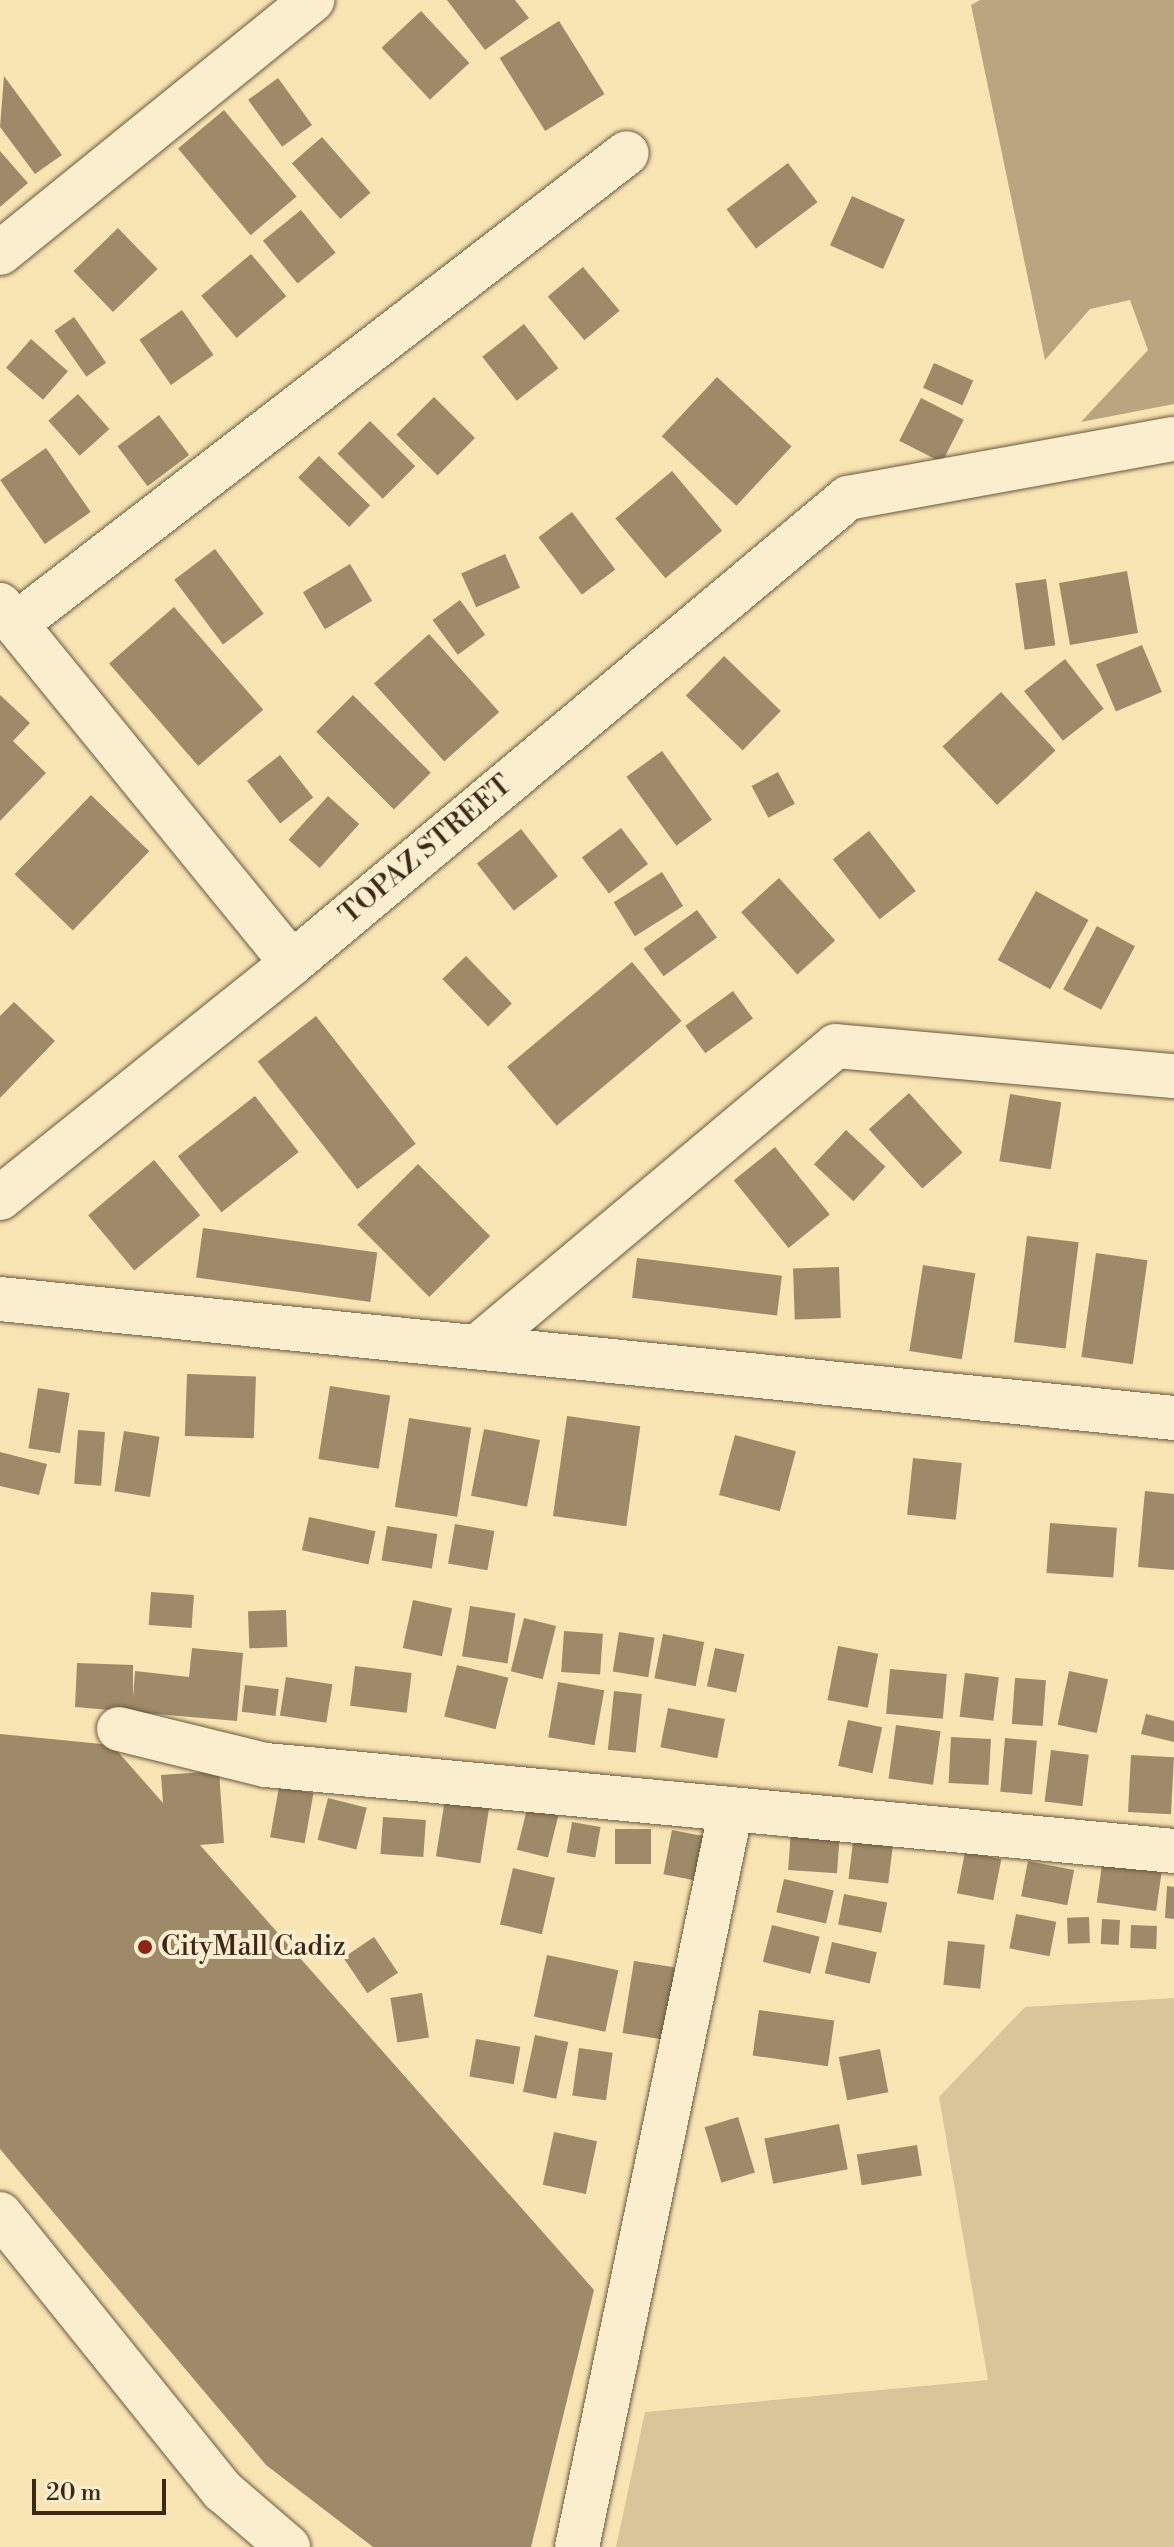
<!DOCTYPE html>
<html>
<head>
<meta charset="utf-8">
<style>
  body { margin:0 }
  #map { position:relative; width:1174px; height:2547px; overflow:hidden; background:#f9e5b3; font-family:"Libre Bodoni",serif }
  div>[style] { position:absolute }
  .green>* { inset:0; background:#d9c599 }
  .water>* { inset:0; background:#b9a57f }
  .building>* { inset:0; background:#9e8a69; transform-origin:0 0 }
  .roads { filter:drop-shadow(0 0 2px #6b5740) drop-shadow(0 0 2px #6b5740) }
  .minor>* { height:44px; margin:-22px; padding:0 22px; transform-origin:22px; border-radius:22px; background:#fbeece }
  .secondary>* { height:44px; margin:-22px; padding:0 22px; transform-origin:22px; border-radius:22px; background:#fbeece }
  .dots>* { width:22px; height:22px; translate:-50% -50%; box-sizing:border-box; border:4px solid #fbeece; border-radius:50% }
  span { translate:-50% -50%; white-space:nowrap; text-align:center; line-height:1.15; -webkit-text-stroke:8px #fbeece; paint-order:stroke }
  .street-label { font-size:28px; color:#3c2819 }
  .poi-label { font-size:28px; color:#3c2819 }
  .left { translate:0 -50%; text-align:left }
  .scale { position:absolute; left:32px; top:2479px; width:134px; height:36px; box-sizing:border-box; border:4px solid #3c2819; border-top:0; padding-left:10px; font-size:24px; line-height:28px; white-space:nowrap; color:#3c2819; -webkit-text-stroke:6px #fbeece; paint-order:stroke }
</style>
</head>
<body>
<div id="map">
  <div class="green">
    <i style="clip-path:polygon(1174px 1998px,1174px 2547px,616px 2547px,645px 2412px,988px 2380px,939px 2097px,1025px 2007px)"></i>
  </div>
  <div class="water">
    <i style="clip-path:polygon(980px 0,1174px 0,1174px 404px,1081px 422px,1148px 350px,1130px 300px,1090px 309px,1045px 360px,971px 5px)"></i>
  </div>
  <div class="building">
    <i style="clip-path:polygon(447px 0,515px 0,529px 18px,485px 50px)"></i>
    <i style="left:421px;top:11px;width:71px;height:54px;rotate:47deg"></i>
    <i style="left:559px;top:21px;width:86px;height:70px;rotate:58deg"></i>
    <i style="clip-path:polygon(4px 76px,62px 155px,35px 174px,0 127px)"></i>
    <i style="left:278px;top:78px;width:58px;height:37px;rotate:54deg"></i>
    <i style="left:224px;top:110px;width:113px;height:60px;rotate:50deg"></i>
    <i style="left:322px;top:137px;width:74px;height:40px;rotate:49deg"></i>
    <i style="clip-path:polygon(0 151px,28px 183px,0 207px)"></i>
    <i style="left:788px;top:163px;width:49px;height:77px;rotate:53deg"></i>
    <i style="left:852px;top:196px;width:58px;height:54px;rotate:24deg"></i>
    <i style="left:301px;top:210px;width:55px;height:49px;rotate:51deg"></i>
    <i style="left:118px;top:228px;width:57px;height:62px;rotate:46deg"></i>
    <i style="left:251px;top:254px;width:55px;height:65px;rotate:50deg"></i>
    <i style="left:583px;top:267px;width:57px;height:46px;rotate:50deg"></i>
    <i style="left:182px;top:310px;width:55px;height:52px;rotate:55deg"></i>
    <i style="left:74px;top:317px;width:56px;height:24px;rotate:55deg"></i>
    <i style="left:524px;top:324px;width:56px;height:53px;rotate:52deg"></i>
    <i style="left:31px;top:339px;width:49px;height:38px;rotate:41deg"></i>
    <i style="left:934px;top:363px;width:43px;height:27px;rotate:24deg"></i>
    <i style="left:717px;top:377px;width:102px;height:81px;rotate:43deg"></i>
    <i style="left:78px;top:394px;width:47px;height:40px;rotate:48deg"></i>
    <i style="left:434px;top:397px;width:58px;height:53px;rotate:45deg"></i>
    <i style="left:921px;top:398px;width:48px;height:48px;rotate:27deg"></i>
    <i style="left:159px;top:415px;width:50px;height:52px;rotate:53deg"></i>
    <i style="left:370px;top:421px;width:64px;height:46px;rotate:45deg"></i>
    <i style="left:46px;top:448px;width:78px;height:56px;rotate:55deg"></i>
    <i style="left:319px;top:456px;width:71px;height:30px;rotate:44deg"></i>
    <i style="left:672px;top:471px;width:78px;height:74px;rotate:50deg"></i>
    <i style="left:572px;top:512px;width:72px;height:42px;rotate:53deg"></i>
    <i style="left:215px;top:549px;width:81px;height:51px;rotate:53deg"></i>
    <i style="left:505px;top:554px;width:37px;height:48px;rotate:66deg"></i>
    <i style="left:350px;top:564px;width:43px;height:55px;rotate:59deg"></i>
    <i style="left:1127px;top:571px;width:63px;height:69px;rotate:80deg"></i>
    <i style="left:1046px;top:579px;width:67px;height:31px;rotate:82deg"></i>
    <i style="left:460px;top:600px;width:43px;height:34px;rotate:54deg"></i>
    <i style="left:174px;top:607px;width:136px;height:86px;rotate:49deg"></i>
    <i style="left:429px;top:634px;width:105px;height:74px;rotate:48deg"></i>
    <i style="left:1142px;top:645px;width:51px;height:50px;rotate:67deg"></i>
    <i style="left:724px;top:656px;width:79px;height:55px;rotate:44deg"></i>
    <i style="left:1065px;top:659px;width:63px;height:52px;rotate:52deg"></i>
    <i style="left:1001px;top:692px;width:80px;height:80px;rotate:47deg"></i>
    <i style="clip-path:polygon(0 695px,30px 723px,13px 741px,46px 773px,0 821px)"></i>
    <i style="left:353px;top:695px;width:110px;height:52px;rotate:45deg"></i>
    <i style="left:662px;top:751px;width:85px;height:44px;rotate:54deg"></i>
    <i style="left:280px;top:755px;width:54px;height:42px;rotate:52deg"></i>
    <i style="left:778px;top:772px;width:36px;height:30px;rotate:62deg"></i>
    <i style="left:91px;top:795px;width:81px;height:110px;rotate:44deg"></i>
    <i style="left:328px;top:796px;width:42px;height:59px;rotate:42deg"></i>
    <i style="left:621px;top:828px;width:45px;height:49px;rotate:53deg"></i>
    <i style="left:521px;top:829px;width:60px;height:56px;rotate:52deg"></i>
    <i style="left:869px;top:831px;width:76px;height:46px;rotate:52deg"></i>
    <i style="left:662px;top:872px;width:40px;height:57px;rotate:58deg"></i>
    <i style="left:779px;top:878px;width:84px;height:51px;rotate:48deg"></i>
    <i style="left:1036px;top:891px;width:60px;height:79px;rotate:29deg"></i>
    <i style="left:697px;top:910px;width:34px;height:66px;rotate:54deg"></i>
    <i style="left:1097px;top:926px;width:43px;height:72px;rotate:28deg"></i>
    <i style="left:466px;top:956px;width:66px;height:33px;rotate:46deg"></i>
    <i style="left:632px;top:962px;width:77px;height:163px;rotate:50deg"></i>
    <i style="left:733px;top:991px;width:34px;height:59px;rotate:54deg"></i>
    <i style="clip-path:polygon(14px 1002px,55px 1041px,0 1098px,0 1016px)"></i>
    <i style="left:316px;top:1016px;width:162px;height:74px;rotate:52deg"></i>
    <i style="left:909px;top:1093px;width:80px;height:54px;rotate:48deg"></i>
    <i style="left:1010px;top:1094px;width:52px;height:68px;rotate:9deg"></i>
    <i style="left:255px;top:1096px;width:71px;height:98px;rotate:52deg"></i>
    <i style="left:846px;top:1130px;width:54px;height:47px;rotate:43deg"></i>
    <i style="left:775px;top:1147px;width:87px;height:53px;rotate:51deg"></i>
    <i style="left:154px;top:1160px;width:72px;height:86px;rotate:50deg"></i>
    <i style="left:418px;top:1164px;width:102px;height:86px;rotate:45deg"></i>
    <i style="left:203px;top:1228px;width:176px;height:50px;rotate:8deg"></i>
    <i style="left:1027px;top:1236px;width:52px;height:107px;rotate:7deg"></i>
    <i style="left:1096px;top:1253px;width:52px;height:105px;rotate:8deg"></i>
    <i style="left:637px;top:1258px;width:146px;height:40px;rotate:7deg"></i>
    <i style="left:923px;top:1265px;width:53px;height:87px;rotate:9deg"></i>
    <i style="left:839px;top:1267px;width:51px;height:46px;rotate:88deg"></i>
    <i style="left:187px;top:1374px;width:69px;height:62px;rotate:2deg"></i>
    <i style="left:330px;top:1386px;width:61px;height:74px;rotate:9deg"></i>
    <i style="left:38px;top:1388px;width:32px;height:61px;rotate:9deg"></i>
    <i style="left:567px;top:1416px;width:74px;height:101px;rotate:8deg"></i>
    <i style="left:409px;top:1418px;width:63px;height:90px;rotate:9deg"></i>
    <i style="left:484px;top:1429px;width:57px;height:68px;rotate:11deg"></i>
    <i style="left:78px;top:1430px;width:27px;height:54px;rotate:4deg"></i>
    <i style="left:124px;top:1431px;width:36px;height:61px;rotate:9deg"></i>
    <i style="left:735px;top:1435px;width:63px;height:62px;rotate:15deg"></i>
    <i style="clip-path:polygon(0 1452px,47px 1464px,39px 1495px,0 1486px)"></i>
    <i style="left:913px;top:1458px;width:49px;height:57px;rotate:6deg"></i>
    <i style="clip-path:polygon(1145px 1491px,1174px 1494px,1174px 1570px,1138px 1567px)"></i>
    <i style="left:309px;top:1517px;width:68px;height:34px;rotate:12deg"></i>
    <i style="left:1050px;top:1523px;width:67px;height:50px;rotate:4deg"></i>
    <i style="left:455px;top:1524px;width:40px;height:40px;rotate:10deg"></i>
    <i style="left:387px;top:1526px;width:51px;height:35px;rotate:9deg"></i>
    <i style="left:151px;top:1592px;width:43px;height:33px;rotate:4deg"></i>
    <i style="left:413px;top:1600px;width:40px;height:49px;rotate:12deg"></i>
    <i style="left:470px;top:1606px;width:46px;height:51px;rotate:9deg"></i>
    <i style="left:286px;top:1610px;width:37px;height:38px;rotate:88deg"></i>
    <i style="left:524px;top:1618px;width:33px;height:55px;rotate:14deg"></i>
    <i style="left:564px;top:1631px;width:39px;height:41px;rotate:4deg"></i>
    <i style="left:619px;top:1632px;width:36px;height:40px;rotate:9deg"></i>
    <i style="left:663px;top:1634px;width:42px;height:45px;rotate:11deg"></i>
    <i style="left:838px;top:1646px;width:41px;height:55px;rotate:11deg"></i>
    <i style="clip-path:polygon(192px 1648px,243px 1653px,237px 1721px,75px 1707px,77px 1663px,133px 1665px,133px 1698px,135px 1671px,189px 1677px)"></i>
    <i style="left:715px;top:1648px;width:30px;height:39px;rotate:12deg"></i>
    <i style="left:457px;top:1665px;width:53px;height:53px;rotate:14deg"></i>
    <i style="left:355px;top:1666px;width:57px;height:40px;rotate:7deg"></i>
    <i style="left:890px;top:1669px;width:57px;height:45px;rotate:5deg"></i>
    <i style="left:1069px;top:1671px;width:40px;height:55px;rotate:12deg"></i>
    <i style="left:965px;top:1673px;width:34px;height:44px;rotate:7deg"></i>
    <i style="left:286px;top:1677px;width:47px;height:39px;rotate:9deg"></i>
    <i style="left:1015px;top:1678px;width:31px;height:46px;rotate:4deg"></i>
    <i style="left:558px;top:1682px;width:47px;height:56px;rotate:10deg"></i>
    <i style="left:245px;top:1685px;width:34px;height:27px;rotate:7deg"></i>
    <i style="left:614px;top:1691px;width:28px;height:59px;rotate:6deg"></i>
    <i style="left:668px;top:1708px;width:58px;height:40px;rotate:11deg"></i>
    <i style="clip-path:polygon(1146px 1714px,1174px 1721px,1174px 1742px,1141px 1734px)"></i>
    <i style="left:848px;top:1720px;width:35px;height:47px;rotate:12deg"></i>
    <i style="left:896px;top:1725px;width:45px;height:54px;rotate:8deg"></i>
    <i style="clip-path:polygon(0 1734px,112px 1745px,163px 1803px,161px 1775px,219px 1771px,224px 1843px,200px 1845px,594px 2290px,531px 2547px,373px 2547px,266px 2465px,0 2149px)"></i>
    <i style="left:951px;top:1737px;width:40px;height:46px;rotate:3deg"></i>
    <i style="left:1005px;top:1738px;width:32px;height:54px;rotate:5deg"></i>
    <i style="left:1051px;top:1750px;width:38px;height:52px;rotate:7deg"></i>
    <i style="left:1131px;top:1755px;width:43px;height:57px;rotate:3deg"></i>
    <i style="left:279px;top:1787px;width:35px;height:51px;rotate:10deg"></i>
    <i style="left:328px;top:1798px;width:40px;height:43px;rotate:14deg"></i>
    <i style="left:445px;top:1799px;width:45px;height:58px;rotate:9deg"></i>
    <i style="left:528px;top:1805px;width:32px;height:46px;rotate:14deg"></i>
    <i style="left:383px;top:1817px;width:43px;height:37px;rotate:4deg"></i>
    <i style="left:572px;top:1822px;width:29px;height:31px;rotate:10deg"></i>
    <i style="left:615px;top:1829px;width:36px;height:35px"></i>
    <i style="left:791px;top:1829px;width:49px;height:41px;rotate:4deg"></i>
    <i style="left:672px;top:1830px;width:38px;height:45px;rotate:11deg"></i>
    <i style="left:853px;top:1842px;width:40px;height:37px;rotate:7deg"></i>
    <i style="left:965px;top:1852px;width:37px;height:42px;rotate:11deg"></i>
    <i style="left:1103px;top:1858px;width:60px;height:45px;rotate:8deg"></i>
    <i style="left:1028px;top:1861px;width:47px;height:36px;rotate:11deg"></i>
    <i style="left:513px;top:1868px;width:43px;height:58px;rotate:13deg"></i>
    <i style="left:784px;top:1879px;width:51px;height:34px;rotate:13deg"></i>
    <i style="clip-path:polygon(1167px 1886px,1174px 1887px,1174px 1919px,1165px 1918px)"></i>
    <i style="left:844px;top:1894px;width:44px;height:31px;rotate:11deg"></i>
    <i style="left:1016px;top:1914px;width:41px;height:35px;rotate:11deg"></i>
    <i style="left:1089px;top:1917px;width:26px;height:22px;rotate:88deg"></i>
    <i style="left:1102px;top:1919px;width:18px;height:25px;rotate:3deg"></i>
    <i style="left:772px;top:1925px;width:49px;height:38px;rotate:14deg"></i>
    <i style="left:1131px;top:1925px;width:26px;height:23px;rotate:2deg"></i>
    <i style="left:374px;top:1937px;width:43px;height:37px;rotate:56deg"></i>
    <i style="left:948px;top:1941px;width:37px;height:44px;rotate:6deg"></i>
    <i style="left:832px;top:1942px;width:46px;height:32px;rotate:13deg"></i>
    <i style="left:547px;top:1955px;width:73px;height:63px;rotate:12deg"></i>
    <i style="left:634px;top:1961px;width:47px;height:73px;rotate:9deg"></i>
    <i style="left:422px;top:1993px;width:45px;height:32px;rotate:81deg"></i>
    <i style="left:759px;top:2010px;width:76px;height:46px;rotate:8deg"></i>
    <i style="left:535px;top:2035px;width:34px;height:58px;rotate:12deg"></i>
    <i style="left:476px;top:2039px;width:45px;height:38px;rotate:10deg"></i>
    <i style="left:579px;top:2048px;width:34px;height:48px;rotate:8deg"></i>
    <i style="left:880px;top:2049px;width:44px;height:42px;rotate:79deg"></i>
    <i style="left:738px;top:2117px;width:58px;height:35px;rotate:73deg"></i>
    <i style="left:839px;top:2124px;width:46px;height:76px;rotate:79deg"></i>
    <i style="left:554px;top:2132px;width:44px;height:54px;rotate:12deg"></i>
    <i style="left:917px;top:2145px;width:31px;height:61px;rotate:81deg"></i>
  </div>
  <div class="roads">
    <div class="minor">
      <i style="left:0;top:253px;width:402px;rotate:-39deg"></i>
      <i style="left:0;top:605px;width:462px;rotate:50.8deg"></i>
      <i style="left:16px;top:624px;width:771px;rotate:-37.63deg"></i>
      <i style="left:0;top:1198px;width:375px;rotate:-38.8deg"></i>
      <i style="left:292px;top:963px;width:725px;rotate:-39.91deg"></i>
      <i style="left:848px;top:498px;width:331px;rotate:-10.3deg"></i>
      <i style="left:0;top:1299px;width:1180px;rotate:5.79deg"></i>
      <i style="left:477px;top:1347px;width:468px;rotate:-40deg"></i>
      <i style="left:836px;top:1046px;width:339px;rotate:5.1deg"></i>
      <i style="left:119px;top:1729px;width:151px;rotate:13.8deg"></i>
      <i style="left:266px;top:1765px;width:912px;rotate:5.41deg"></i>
      <i style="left:577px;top:2547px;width:754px;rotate:-78.21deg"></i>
    </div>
    <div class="secondary">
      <i style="left:0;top:2214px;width:356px;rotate:51.2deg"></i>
      <i style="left:223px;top:2491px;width:86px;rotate:40.7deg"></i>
    </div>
  </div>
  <div class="dots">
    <i style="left:145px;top:1947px;background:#8f2418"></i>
  </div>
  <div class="street-label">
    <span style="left:426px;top:850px;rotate:-40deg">TOPAZ STREET</span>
  </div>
  <div class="poi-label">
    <span class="left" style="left:161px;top:1947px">CityMall Cadiz</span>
  </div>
  <div class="scale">20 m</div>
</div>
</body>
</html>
